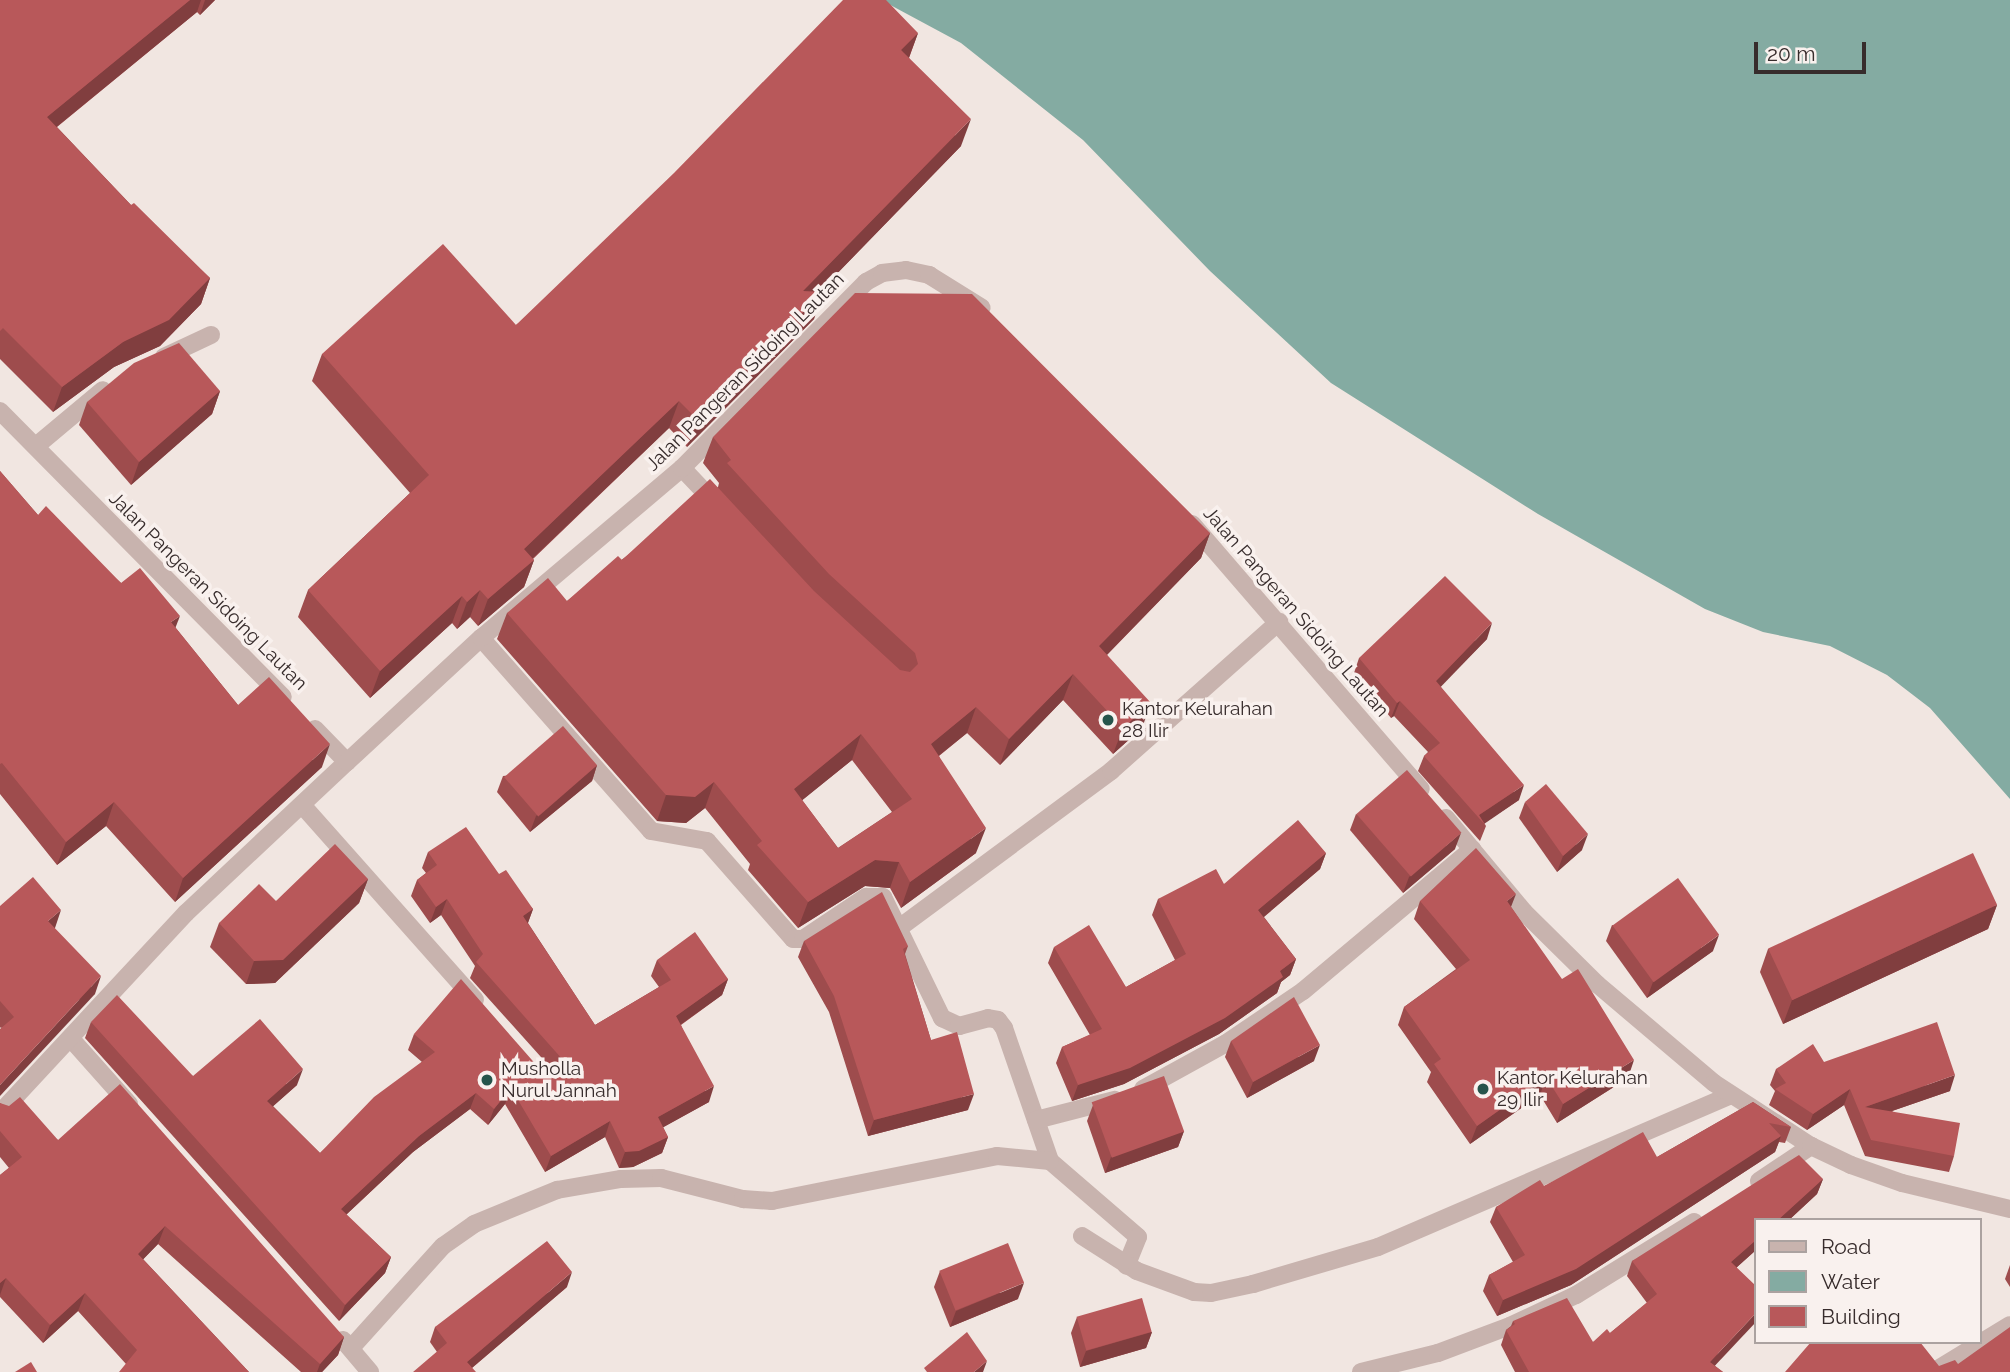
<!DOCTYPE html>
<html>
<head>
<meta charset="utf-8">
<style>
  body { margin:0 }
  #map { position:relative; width:2010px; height:1372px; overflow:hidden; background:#f1e6e1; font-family:Raleway,sans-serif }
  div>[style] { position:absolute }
  .water>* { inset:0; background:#84aba2 }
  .minor>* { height:18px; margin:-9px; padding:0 9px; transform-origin:9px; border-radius:9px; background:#c8b3ae }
  .tertiary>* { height:18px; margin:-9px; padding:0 9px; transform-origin:9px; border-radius:9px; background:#c8b3ae }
  .wall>* { inset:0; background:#9e4c4d }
  .shaded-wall>* { inset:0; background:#813e3f }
  .building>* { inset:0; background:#b8585a; transform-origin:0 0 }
  .dots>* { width:19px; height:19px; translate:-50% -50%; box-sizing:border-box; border:4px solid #f9f1ee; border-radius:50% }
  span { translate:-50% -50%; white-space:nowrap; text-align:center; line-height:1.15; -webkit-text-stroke:7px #f9f1ee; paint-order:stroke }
  .street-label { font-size:19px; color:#372c2c }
  .poi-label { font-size:19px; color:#372c2c }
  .left { translate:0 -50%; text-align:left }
  .legend { position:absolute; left:1754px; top:1218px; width:228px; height:126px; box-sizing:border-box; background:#f9f1ee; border:2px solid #aba2a0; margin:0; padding:9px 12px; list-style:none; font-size:21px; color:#372c2c }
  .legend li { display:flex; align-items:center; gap:14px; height:35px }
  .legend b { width:35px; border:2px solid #aba2a0 }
  .scale { position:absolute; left:1754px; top:42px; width:112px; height:32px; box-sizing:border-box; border:4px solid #372c2c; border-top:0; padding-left:9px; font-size:21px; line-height:24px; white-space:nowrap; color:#372c2c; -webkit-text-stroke:5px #f9f1ee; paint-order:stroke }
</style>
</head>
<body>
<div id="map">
  <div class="water">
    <i style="clip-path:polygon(881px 0,2010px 0,2010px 799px,1930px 708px,1887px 675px,1830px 646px,1763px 632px,1705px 609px,1538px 514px,1331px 383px,1210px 271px,1083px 140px,961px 43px)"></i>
  </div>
  <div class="minor">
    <i style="left:164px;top:357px;width:52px;rotate:-25.1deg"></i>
    <i style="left:36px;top:446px;width:87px;rotate:-39.9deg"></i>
    <i style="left:682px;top:468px;width:48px;rotate:46.7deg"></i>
    <i style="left:481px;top:638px;width:257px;rotate:48.6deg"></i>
    <i style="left:651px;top:831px;width:57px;rotate:10.1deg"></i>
    <i style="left:707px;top:841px;width:130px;rotate:48.7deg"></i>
    <i style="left:793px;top:939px;width:10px"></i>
    <i style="left:803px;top:939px;width:76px;rotate:-33.7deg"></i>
    <i style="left:866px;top:897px;width:17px"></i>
    <i style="left:883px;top:897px;width:135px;rotate:64deg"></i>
    <i style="left:942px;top:1018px;width:19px;rotate:25deg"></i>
    <i style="left:959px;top:1026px;width:30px;rotate:-15deg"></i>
    <i style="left:988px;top:1018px;width:10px;rotate:11deg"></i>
    <i style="left:998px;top:1020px;width:10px;rotate:53deg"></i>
    <i style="left:1004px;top:1028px;width:141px;rotate:70.9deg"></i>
    <i style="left:1050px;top:1161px;width:116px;rotate:40.8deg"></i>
    <i style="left:1138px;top:1237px;width:31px;rotate:112deg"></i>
    <i style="left:303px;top:806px;width:259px;rotate:48.4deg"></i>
    <i style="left:899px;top:928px;width:264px;rotate:-36.5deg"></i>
    <i style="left:1111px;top:771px;width:225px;rotate:-41.6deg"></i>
    <i style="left:72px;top:1040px;width:86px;rotate:48.3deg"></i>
    <i style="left:1143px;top:1089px;width:94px;rotate:-28.8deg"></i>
    <i style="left:1225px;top:1044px;width:94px;rotate:-34.2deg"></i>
    <i style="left:1303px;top:991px;width:221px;rotate:-40deg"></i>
    <i style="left:0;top:1113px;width:273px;rotate:-47.1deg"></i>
    <i style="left:186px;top:913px;width:221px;rotate:-43.2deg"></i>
    <i style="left:1036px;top:1120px;width:81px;rotate:-14.4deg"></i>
    <i style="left:1759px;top:1181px;width:63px;rotate:-33.9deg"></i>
    <i style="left:1082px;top:1236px;width:65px;rotate:32.5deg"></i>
    <i style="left:1137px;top:1271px;width:61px;rotate:20.2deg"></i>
    <i style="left:1194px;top:1292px;width:17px;rotate:3deg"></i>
    <i style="left:1211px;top:1293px;width:43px;rotate:-12.1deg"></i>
    <i style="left:1253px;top:1284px;width:130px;rotate:-16.5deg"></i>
    <i style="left:1378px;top:1247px;width:384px;rotate:-23.3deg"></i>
    <i style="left:343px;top:1340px;width:42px;rotate:49.8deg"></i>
    <i style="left:351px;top:1348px;width:137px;rotate:-48deg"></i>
    <i style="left:443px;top:1246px;width:38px;rotate:-35deg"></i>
    <i style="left:474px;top:1224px;width:90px;rotate:-22.3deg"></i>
    <i style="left:557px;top:1190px;width:65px;rotate:-9.8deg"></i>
    <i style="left:621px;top:1179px;width:40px;rotate:-1.4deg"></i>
    <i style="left:661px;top:1178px;width:85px;rotate:14.4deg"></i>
    <i style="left:743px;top:1199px;width:29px;rotate:4deg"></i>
    <i style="left:772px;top:1201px;width:229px;rotate:-11.3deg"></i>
    <i style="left:997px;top:1156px;width:53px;rotate:5.4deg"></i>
    <i style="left:1938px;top:1369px;width:84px;rotate:-31.4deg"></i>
    <i style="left:1361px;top:1372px;width:79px;rotate:-13.9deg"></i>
    <i style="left:1438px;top:1353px;width:77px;rotate:-20.6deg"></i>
    <i style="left:1510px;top:1326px;width:73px;rotate:-25.2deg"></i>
    <i style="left:1576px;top:1295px;width:139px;rotate:-31.7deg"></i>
  </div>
  <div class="tertiary">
    <i style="left:0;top:411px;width:402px;rotate:45.3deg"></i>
    <i style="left:1192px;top:524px;width:350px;rotate:49.2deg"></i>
    <i style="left:315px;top:729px;width:46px;rotate:45.9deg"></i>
    <i style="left:347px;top:762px;width:183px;rotate:-42.8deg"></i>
    <i style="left:481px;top:638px;width:263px;rotate:-40.2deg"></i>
    <i style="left:682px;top:468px;width:262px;rotate:-45.3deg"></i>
    <i style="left:866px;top:282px;width:18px;rotate:-29deg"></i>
    <i style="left:882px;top:273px;width:24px;rotate:-7deg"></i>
    <i style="left:906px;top:270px;width:24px;rotate:12deg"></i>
    <i style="left:929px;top:275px;width:62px;rotate:31.9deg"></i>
    <i style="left:1446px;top:818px;width:122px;rotate:50.3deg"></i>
    <i style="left:1524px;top:912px;width:103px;rotate:44.6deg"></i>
    <i style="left:1597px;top:984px;width:153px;rotate:40.2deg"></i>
    <i style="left:1714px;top:1083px;width:116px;rotate:33deg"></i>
    <i style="left:1811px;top:1146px;width:44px;rotate:25.4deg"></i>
    <i style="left:1851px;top:1165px;width:54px;rotate:19.4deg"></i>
    <i style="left:1902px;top:1183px;width:111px;rotate:13.5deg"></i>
  </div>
  <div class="wall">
    <i style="clip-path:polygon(0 0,215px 0,200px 15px,197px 12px,57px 127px,131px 205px,210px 278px,201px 304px,160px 346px,114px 367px,53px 412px,0 359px)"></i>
    <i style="clip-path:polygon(918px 33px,909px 58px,961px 146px,819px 292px,814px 319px,687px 447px,669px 428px,533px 559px,534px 560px,524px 587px,478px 626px,470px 617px,457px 629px,452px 623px,370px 698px,298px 617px,308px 590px,410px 493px,312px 381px,322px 354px,516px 325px)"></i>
    <i style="clip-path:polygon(220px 391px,212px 414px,131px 485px,79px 425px,87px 402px)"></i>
    <i style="clip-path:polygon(evenodd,713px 437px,1210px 533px,1201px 558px,1107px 655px,1142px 728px,1113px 754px,1063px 700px,1000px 765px,967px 733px,939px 756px,976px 853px,901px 908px,890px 888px,865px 886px,798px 928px,748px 870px,750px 864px,705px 808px,686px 823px,657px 821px,497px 639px,507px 613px,567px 601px,718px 487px,719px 483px,703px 463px,713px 437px,852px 760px,892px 812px,838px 848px,802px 800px,852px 760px)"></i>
    <i style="clip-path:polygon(0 471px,38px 515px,175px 627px,238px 705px,322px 767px,175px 902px,106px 826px,57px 865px,0 794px)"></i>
    <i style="clip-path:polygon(1487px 639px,1440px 686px,1519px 800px,1484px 823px,1486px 826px,1480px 841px,1418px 771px,1424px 756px,1428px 752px,1394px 716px,1391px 718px,1354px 673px,1359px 658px)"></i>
    <i style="clip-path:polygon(597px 765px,592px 781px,530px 832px,497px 792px,503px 776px)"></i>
    <i style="clip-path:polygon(1525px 802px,1582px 850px,1557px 872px,1519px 818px)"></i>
    <i style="clip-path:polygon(1356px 814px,1455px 849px,1403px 893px,1350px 830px)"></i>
    <i style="clip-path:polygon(428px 852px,499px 874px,533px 909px,528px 923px,595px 1025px,659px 987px,651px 976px,657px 960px,728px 979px,722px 995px,681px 1025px,709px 1102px,663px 1127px,668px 1137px,662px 1153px,633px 1167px,619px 1168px,605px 1137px,545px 1172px,505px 1104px,488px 1125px,470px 1109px,413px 1152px,346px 1215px,391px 1257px,385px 1273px,339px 1321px,85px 1038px,91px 1022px,193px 1076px,297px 1085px,273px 1106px,320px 1153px,422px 1062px,408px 1050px,414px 1034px,556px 1079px,558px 1078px,558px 1076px,470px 978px,475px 966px,441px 915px,430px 923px,411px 896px,417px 880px,426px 873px,422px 868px)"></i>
    <i style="clip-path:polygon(1326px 853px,1320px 869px,1264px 917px,1296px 959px,1290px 975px,1281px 982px,1277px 993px,1219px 1034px,1124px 1084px,1072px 1101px,1056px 1063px,1062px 1047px,1090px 1035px,1048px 963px,1054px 947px,1126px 987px,1175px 960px,1152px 915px,1158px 899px,1224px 884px)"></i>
    <i style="clip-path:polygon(368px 879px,359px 903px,275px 983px,246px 984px,210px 947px,219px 923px,276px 901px)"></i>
    <i style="clip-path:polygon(1420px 901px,1511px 907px,1628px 1078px,1557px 1123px,1540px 1095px,1470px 1144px,1427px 1082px,1431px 1072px,1398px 1025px,1404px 1007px,1456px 969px,1414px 919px)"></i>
    <i style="clip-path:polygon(1997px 905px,1988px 929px,1783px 1024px,1760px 972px,1768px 949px)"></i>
    <i style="clip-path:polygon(0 906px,54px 928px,95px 994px,1px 1028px,0 1027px)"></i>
    <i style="clip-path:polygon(1612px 925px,1713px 951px,1647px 998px,1606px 941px)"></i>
    <i style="clip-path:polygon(804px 941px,908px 946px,905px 954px,931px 1040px,968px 1110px,868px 1136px,829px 1012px,798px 957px)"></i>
    <i style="clip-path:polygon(1231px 1041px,1314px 1061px,1247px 1098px,1225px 1057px)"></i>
    <i style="clip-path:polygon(1824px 1062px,1950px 1091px,1892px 1111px,1954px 1156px,1949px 1172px,1865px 1156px,1844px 1105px,1807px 1130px,1769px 1105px,1775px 1091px,1770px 1085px,1776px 1069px)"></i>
    <i style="clip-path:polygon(1753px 1102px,1791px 1127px,1785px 1143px,1779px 1142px,1775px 1152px,1571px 1285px,1497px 1316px,1483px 1291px,1489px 1275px,1513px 1262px,1490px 1222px,1496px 1207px,1544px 1186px,1657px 1157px)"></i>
    <i style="clip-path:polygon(0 1103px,58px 1140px,344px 1337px,338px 1355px,322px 1372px,301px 1372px,158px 1244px,143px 1259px,249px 1372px,126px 1364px,78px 1311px,43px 1343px,0 1297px,0 1175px,9px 1168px,0 1157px)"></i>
    <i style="clip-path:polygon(1093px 1105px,1184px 1131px,1178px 1147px,1105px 1173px,1087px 1121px)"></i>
    <i style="clip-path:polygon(1823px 1179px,1817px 1194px,1789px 1220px,1756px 1220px,1756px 1250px,1737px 1267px,1715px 1366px,1723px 1372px,1515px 1372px,1501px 1345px,1506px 1330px,1511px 1326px,1513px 1321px,1593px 1342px,1610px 1333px,1647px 1303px,1627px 1276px,1632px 1261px)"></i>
    <i style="clip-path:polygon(2010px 1265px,2010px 1287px,2005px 1279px)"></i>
    <i style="clip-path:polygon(940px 1271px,1018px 1299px,950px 1327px,934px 1287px)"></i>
    <i style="clip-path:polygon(567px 1287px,472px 1368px,437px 1352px,430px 1342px,435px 1327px)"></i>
    <i style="clip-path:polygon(1077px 1317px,1152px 1332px,1146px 1348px,1080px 1367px,1071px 1333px)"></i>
  </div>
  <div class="shaded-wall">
    <i style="clip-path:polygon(190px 0,201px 0,197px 12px,38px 142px,47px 117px)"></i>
    <i style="clip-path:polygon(205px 0,215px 0,200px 15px)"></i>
    <i style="clip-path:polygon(918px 33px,908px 60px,901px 50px)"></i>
    <i style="clip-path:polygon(971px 119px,961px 146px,793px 319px,803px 291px)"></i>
    <i style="clip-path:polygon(210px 278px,201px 304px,160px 346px,114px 367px,53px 412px,62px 387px)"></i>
    <i style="clip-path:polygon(823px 292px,814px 319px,687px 447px,697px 419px)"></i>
    <i style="clip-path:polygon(220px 391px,212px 414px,131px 485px,139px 462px)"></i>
    <i style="clip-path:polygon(679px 401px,669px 428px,514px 576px,524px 549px)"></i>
    <i style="clip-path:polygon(1210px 533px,1201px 558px,1090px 672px,1099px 646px)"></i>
    <i style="clip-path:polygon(534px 560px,524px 587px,478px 626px,488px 599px)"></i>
    <i style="clip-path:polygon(480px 590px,470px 617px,457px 629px,467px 602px)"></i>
    <i style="clip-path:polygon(462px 596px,452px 623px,370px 698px,380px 671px)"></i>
    <i style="clip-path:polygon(180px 616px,171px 639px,171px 622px)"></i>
    <i style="clip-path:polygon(1492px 623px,1487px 639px,1431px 697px,1436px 681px)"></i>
    <i style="clip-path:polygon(1073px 674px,1063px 700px,1000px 765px,1009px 739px)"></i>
    <i style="clip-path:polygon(1400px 701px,1394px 716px,1391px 718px,1397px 703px)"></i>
    <i style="clip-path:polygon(1151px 703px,1142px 728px,1113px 754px,1123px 728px)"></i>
    <i style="clip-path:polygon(976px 707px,967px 733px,922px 769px,931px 744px)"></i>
    <i style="clip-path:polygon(861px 734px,852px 760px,784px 815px,794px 789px)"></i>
    <i style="clip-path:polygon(330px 744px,322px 767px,175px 902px,183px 878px)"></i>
    <i style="clip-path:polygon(597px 765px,592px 781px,530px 832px,536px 816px)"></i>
    <i style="clip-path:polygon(714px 782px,705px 808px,686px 823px,657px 821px,666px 795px)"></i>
    <i style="clip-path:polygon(1524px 785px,1519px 800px,1484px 824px,1479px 815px)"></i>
    <i style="clip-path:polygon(114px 802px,106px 826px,57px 865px,66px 842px)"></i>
    <i style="clip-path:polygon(986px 828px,976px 853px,901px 908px,910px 882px)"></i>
    <i style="clip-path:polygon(1461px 833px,1455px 849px,1403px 893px,1409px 877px)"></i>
    <i style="clip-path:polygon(1588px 834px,1582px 850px,1557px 872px,1563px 856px)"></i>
    <i style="clip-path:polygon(1326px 853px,1320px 869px,1253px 926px,1258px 910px)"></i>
    <i style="clip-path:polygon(875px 860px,899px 862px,890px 888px,865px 886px,798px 928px,808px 902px)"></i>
    <i style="clip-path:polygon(368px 879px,359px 903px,275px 983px,246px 984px,254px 961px)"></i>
    <i style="clip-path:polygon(1516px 894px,1509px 912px,1507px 901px)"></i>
    <i style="clip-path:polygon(447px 899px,441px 915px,430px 923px,436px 907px)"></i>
    <i style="clip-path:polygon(1997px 905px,1988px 929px,1783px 1024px,1792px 1000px)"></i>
    <i style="clip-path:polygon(533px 909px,527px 925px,523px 916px)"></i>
    <i style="clip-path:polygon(61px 910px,55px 928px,41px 940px,48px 921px)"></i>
    <i style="clip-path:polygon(1719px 935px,1713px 951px,1647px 998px,1653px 982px)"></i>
    <i style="clip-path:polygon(1296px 959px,1290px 975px,1281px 982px,1277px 993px,1219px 1034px,1124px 1084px,1072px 1101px,1078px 1085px,1280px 971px)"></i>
    <i style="clip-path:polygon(101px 976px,95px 994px,0 1096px,0 1085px)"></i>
    <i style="clip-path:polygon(728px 979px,722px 995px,670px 1032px,676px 1016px)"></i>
    <i style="clip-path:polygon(1320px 1045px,1314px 1061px,1247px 1098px,1253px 1082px)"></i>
    <i style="clip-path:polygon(1634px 1060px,1628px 1078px,1557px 1123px,1563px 1104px)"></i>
    <i style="clip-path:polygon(303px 1069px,297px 1085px,261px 1117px,267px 1101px)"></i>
    <i style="clip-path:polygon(1955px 1075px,1950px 1091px,1863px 1121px,1865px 1107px)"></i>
    <i style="clip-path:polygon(1546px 1077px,1540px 1095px,1470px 1144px,1477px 1126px)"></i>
    <i style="clip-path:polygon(714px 1086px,709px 1102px,653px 1133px,658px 1117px)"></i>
    <i style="clip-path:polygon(511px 1088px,505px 1104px,488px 1125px,494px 1109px)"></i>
    <i style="clip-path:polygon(1850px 1089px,1844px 1105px,1807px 1130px,1813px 1114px)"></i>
    <i style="clip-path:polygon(476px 1093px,470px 1109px,413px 1152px,335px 1225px,341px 1209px,419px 1136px)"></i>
    <i style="clip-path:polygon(974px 1094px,968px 1110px,868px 1136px,874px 1120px)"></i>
    <i style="clip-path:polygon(610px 1121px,605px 1137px,545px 1172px,551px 1156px)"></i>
    <i style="clip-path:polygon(1184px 1131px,1178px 1147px,1105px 1173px,1111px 1157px)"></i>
    <i style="clip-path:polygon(1781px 1136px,1775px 1152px,1571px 1285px,1497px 1316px,1503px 1300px)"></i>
    <i style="clip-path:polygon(668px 1137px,662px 1153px,633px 1167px,619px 1168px,625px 1152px)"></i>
    <i style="clip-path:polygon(1823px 1179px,1817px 1194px,1789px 1220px,1778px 1220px)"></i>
    <i style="clip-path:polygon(165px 1226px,158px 1244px,131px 1272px,138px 1254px)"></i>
    <i style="clip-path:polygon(1756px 1240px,1756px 1250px,1726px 1277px,1731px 1262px)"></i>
    <i style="clip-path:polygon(391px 1257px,385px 1273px,339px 1321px,345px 1305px)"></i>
    <i style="clip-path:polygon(572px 1272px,567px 1287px,467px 1372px,467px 1362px)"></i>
    <i style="clip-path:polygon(6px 1278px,0 1295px,0 1283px)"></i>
    <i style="clip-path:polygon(1024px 1283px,1018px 1299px,950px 1327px,956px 1311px)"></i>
    <i style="clip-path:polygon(85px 1293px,78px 1311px,43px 1343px,50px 1325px)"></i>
    <i style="clip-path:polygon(1756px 1313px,1756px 1322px,1709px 1372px,1710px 1362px)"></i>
    <i style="clip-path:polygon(1152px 1332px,1146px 1348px,1080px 1367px,1086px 1351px)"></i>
    <i style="clip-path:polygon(344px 1337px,338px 1355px,322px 1372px,317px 1372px,320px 1364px)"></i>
    <i style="clip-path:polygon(987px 1361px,983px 1372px,974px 1372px)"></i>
  </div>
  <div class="building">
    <i style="clip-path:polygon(0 0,190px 0,47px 117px,131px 205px,134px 203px,210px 278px,169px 320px,123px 342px,62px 387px,3px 328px,0 331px)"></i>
    <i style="clip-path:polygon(843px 0,886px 0,918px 33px,901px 50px,971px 119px,803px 291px,823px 292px,697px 419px,679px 401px,524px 549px,534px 560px,488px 599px,480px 590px,467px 602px,462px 596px,380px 671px,308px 590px,429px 475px,322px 354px,443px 244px,516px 325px,674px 173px)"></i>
    <i style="clip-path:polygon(evenodd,855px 293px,972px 294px,1210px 533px,1099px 646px,1151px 703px,1123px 728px,1073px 674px,1009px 739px,976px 707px,931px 744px,986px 828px,910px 882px,899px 862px,875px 860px,808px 902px,757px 845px,762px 841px,714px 782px,695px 797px,666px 795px,507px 613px,548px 578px,567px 601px,618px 556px,622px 560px,710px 479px,814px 591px,900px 670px,910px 672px,918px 664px,915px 653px,829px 574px,727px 463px,731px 460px,713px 437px,855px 293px,861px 734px,912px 799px,838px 848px,794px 789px,861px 734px)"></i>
    <i style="clip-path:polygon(179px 343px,220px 391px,139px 462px,87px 402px,134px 363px)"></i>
    <i style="clip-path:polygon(0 471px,38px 515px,46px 506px,121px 583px,140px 568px,180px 616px,171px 622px,238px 705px,269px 677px,330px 744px,183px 878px,114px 802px,66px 842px,2px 763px,0 764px)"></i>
    <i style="clip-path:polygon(1445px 576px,1492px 623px,1436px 681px,1524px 785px,1479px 815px,1486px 826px,1424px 756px,1440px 743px,1400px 701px,1397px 703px,1359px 658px)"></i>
    <i style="left:563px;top:726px;width:52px;height:78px;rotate:49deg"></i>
    <i style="left:1407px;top:770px;width:83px;height:67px;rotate:49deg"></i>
    <i style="clip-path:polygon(1546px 784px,1588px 834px,1563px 856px,1525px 802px)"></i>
    <i style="clip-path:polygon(1298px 820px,1326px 853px,1258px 910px,1296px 959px,1280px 971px,1283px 977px,1225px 1018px,1130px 1068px,1078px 1085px,1062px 1047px,1102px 1029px,1054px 947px,1089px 925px,1126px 987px,1186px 954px,1158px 899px,1216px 869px,1224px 884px)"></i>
    <i style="clip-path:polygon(466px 827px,499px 874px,506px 870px,533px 909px,523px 916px,595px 1025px,671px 980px,657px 960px,695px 932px,728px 979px,676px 1016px,714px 1086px,658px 1117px,668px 1137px,639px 1151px,625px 1152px,610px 1121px,551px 1156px,511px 1088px,494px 1109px,476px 1093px,419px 1136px,341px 1209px,391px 1257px,345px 1305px,91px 1022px,117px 995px,193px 1076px,260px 1019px,303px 1069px,267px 1101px,320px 1153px,374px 1097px,435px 1052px,414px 1034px,461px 979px,546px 1076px,556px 1079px,565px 1072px,563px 1060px,476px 962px,483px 954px,447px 899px,436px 907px,417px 880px,437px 865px,428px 852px)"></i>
    <i style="clip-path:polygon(335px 844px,368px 879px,283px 960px,254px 961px,219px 923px,259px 884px,276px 901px)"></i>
    <i style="clip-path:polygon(1476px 848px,1516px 894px,1507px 901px,1562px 979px,1578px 969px,1634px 1060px,1563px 1104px,1546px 1077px,1477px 1126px,1434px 1064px,1441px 1059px,1404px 1007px,1470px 960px,1420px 901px)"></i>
    <i style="left:1973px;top:853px;width:57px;height:226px;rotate:65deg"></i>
    <i style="clip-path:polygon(33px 877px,61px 910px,48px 921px,101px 976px,0 1085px,0 1029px,14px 1017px,0 1001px,0 906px)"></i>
    <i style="left:1678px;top:878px;width:70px;height:81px;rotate:54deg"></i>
    <i style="clip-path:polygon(882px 892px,908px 946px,903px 949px,931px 1040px,957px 1032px,974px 1094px,874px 1120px,834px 996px,804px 941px)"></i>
    <i style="clip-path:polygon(1294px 997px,1320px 1045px,1253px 1082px,1231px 1041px)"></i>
    <i style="clip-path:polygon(1937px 1022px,1955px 1075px,1865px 1107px,1960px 1123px,1954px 1156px,1871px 1140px,1850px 1089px,1813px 1114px,1775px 1089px,1786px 1083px,1776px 1069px,1813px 1044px,1824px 1062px)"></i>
    <i style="left:1164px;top:1076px;width:59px;height:77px;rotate:70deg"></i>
    <i style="clip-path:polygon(120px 1084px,344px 1337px,320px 1364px,165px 1226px,138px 1254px,249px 1372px,119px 1372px,137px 1350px,85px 1293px,50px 1325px,6px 1278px,0 1283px,0 1175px,22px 1157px,0 1131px,0 1103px,9px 1106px,20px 1097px,58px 1140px)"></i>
    <i style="clip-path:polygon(1753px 1102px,1791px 1127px,1769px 1123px,1781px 1136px,1576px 1269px,1503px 1300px,1489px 1275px,1525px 1255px,1496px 1207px,1540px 1180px,1544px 1186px,1643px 1132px,1657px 1157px)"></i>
    <i style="clip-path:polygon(1799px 1155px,1823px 1179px,1778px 1220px,1756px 1220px,1756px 1240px,1731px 1262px,1756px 1286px,1756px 1313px,1710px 1362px,1723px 1372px,1529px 1372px,1506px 1330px,1515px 1324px,1513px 1321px,1567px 1298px,1593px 1342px,1607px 1329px,1610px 1333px,1657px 1294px,1632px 1261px)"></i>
    <i style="clip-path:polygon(547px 1241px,572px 1272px,467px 1362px,476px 1372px,413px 1372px,447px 1343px,435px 1327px)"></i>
    <i style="left:1008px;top:1243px;width:43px;height:74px;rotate:68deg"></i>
    <i style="left:1142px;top:1298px;width:35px;height:68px;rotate:74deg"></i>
    <i style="clip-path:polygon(2010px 1327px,2010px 1372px,1785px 1372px,1811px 1342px,1891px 1342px,1893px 1344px,1894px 1342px,1920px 1342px,1939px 1366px,1955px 1360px,1958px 1364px)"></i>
    <i style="clip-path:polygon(967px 1332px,987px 1361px,974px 1372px,927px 1372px,924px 1368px)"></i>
    <i style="clip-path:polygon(31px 1362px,37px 1372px,15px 1372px)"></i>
  </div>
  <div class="dots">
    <i style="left:1108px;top:720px;background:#26544b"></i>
    <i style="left:487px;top:1080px;background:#26544b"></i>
    <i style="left:1483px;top:1089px;background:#26544b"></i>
  </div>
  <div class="street-label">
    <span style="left:745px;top:372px;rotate:-45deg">Jalan Pangeran Sidoing Lautan</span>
    <span style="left:208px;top:591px;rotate:45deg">Jalan Pangeran Sidoing Lautan</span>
    <span style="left:1296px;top:612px;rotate:49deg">Jalan Pangeran Sidoing Lautan</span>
  </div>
  <div class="poi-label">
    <span class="left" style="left:1122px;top:720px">Kantor Kelurahan<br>28 Ilir</span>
    <span class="left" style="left:501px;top:1080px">Musholla<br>Nurul Jannah</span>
    <span class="left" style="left:1497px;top:1089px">Kantor Kelurahan<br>29 Ilir</span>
  </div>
  <ul class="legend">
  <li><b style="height:9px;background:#c8b3ae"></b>Road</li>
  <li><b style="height:19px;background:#84aba2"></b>Water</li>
  <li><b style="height:19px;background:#b8585a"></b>Building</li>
  </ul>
  <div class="scale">20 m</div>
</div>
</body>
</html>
